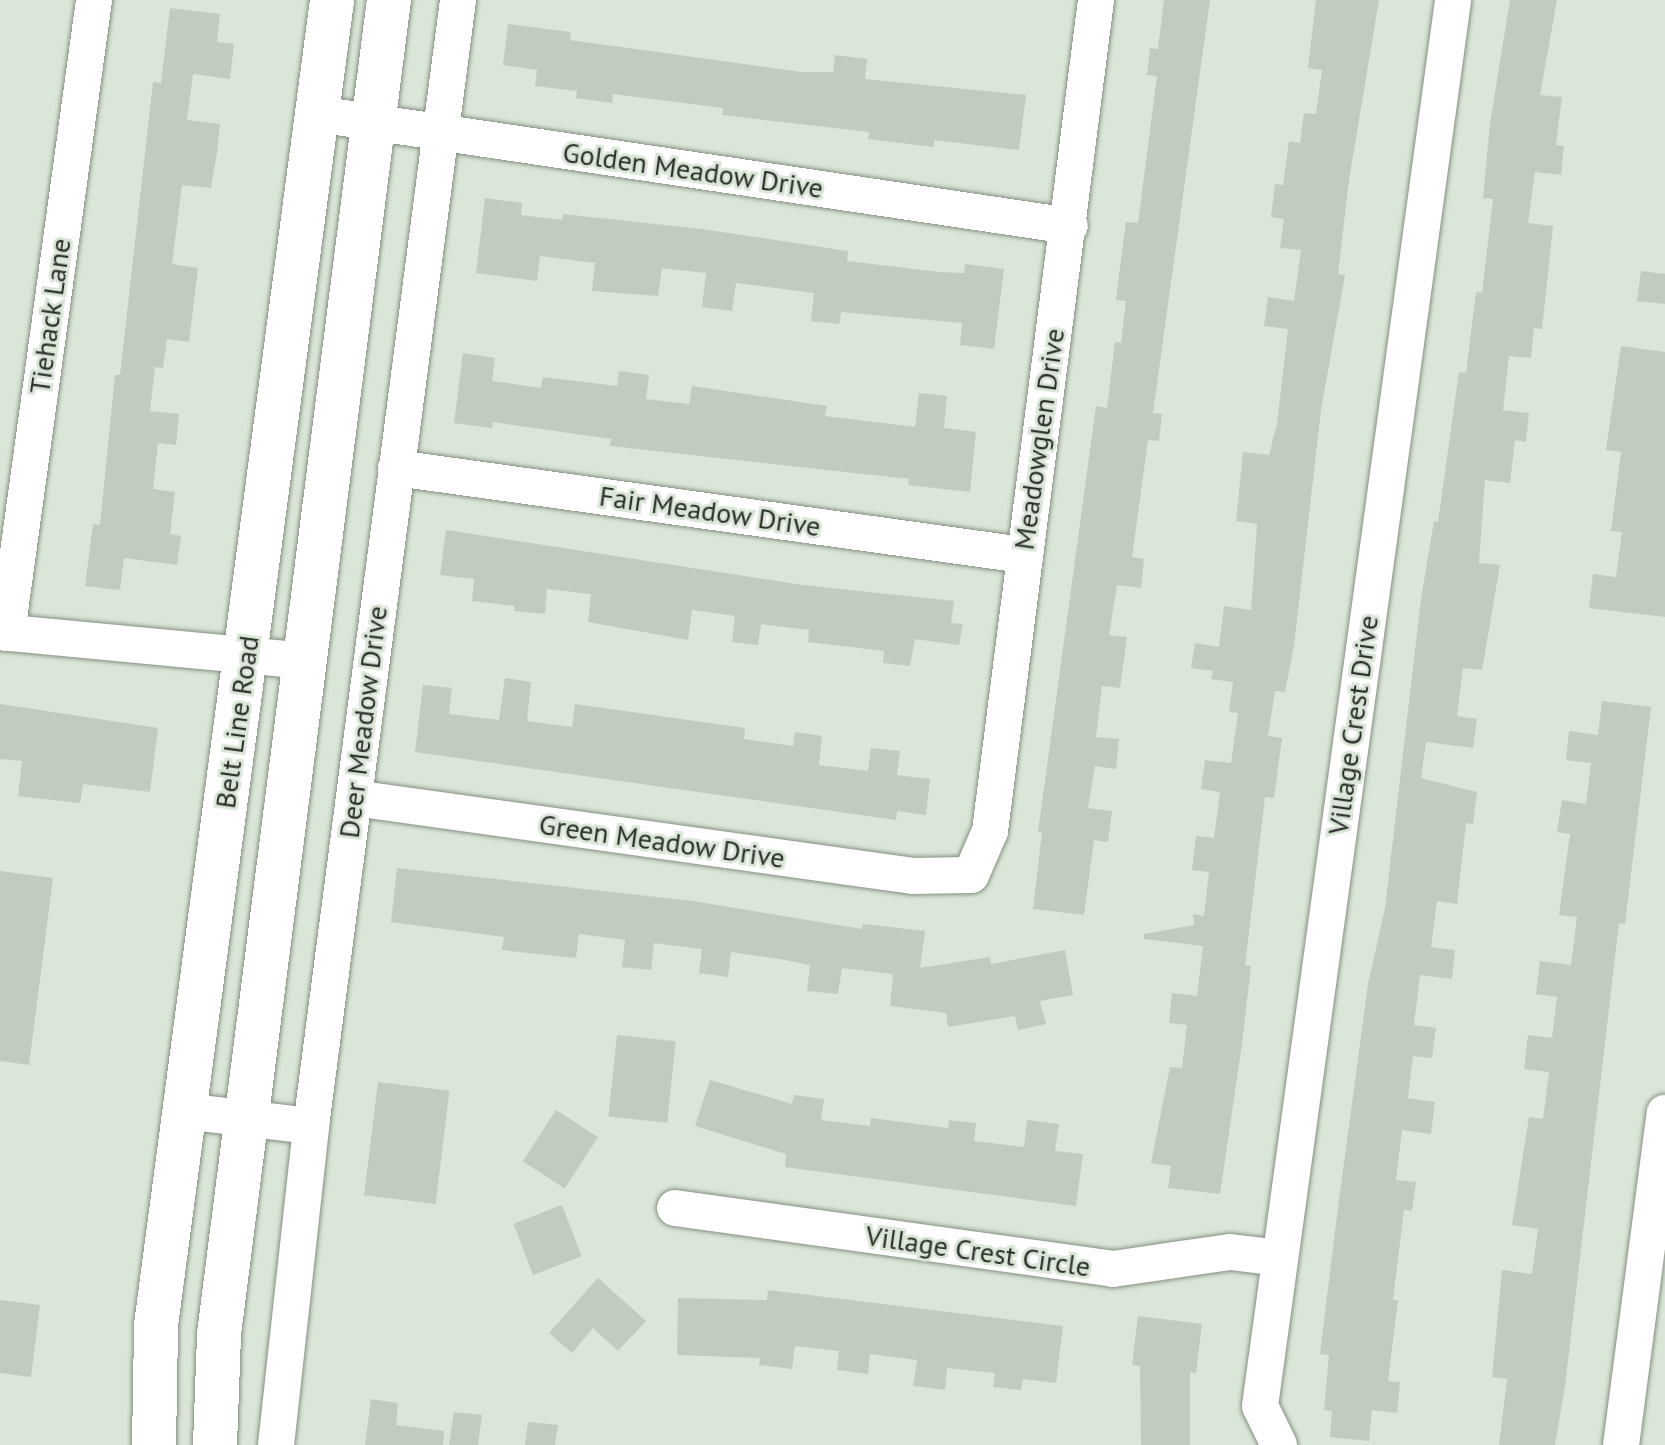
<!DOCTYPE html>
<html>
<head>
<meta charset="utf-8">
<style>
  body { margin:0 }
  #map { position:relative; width:1665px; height:1445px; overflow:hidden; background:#dae6d7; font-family:"PT Sans",sans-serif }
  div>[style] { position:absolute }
  .building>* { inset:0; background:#c0ccbd; transform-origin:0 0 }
  .roads { filter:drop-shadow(0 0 2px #859082) drop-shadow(0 0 2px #859082) }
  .minor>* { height:36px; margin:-18px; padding:0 18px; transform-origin:18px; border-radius:18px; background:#fff }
  .major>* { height:44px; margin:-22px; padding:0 22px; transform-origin:22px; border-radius:22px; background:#fff }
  span { translate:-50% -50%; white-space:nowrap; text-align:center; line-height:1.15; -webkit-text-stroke:6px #dae6d7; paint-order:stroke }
  .street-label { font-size:28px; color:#2b2f2a }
</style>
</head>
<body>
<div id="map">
  <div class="building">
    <i style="clip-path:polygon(1164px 0,1210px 0,1153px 413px,1162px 414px,1159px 441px,1148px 440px,1132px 557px,1144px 559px,1141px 588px,1117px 585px,1109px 635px,1127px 637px,1120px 688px,1102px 686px,1096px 737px,1119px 739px,1116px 769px,1095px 766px,1088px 808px,1112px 811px,1108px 842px,1094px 840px,1084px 915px,1033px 909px,1042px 832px,1038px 832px,1096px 406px,1107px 408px,1115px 342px,1121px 343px,1126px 301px,1116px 300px,1120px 267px,1126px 222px,1138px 223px,1157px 76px,1147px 75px,1150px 48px,1158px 49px)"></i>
    <i style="clip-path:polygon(1316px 0,1379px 0,1349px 180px,1338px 274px,1345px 275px,1321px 410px,1294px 646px,1285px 692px,1275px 691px,1268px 736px,1282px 738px,1274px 798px,1265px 797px,1245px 966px,1251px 966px,1242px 1044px,1220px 1194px,1168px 1188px,1171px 1166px,1151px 1163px,1170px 1067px,1182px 1068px,1187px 1025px,1169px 1023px,1172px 993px,1197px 996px,1203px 946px,1144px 939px,1144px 934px,1194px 925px,1193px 914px,1204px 916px,1209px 872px,1192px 870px,1196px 836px,1214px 838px,1220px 792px,1201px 789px,1205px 760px,1231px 763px,1238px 713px,1229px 712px,1233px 682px,1211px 679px,1213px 671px,1191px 668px,1195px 643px,1219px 647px,1224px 606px,1251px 610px,1257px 524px,1236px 521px,1240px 482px,1243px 452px,1269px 455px,1277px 424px,1288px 329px,1264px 326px,1268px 297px,1294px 301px,1301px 250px,1280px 248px,1284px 219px,1271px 217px,1275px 184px,1283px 185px,1289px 141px,1300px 143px,1304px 113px,1316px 114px,1322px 70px,1308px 68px)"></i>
    <i style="clip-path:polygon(1510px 0,1557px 0,1540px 95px,1562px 97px,1556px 145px,1564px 146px,1561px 175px,1535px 172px,1528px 223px,1553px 226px,1542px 329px,1534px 328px,1531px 358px,1509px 356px,1503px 410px,1529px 413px,1526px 442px,1515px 440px,1510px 483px,1485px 480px,1479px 563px,1500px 565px,1482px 670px,1463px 668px,1457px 716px,1477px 719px,1473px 748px,1426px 742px,1421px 778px,1477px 792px,1473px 824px,1466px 823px,1457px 904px,1437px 901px,1431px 947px,1455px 950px,1452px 979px,1420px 975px,1414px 1025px,1436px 1028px,1432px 1058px,1413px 1056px,1408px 1098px,1435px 1102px,1431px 1134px,1402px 1130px,1396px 1180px,1416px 1182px,1412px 1211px,1404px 1210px,1393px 1300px,1398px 1300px,1388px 1381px,1400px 1382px,1397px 1413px,1372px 1410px,1369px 1441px,1330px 1437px,1332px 1411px,1324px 1410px,1329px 1355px,1320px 1354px,1337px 1215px,1368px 984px,1385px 908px,1421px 599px,1434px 521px,1438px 522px,1459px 372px,1466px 373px,1476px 292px,1482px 293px,1493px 199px,1483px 198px,1490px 123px)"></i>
    <i style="clip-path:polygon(170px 8px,220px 14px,217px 42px,234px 44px,230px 79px,193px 74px,187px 120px,220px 124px,217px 152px,211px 188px,182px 185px,172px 264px,198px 268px,189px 342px,167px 339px,163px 368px,155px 367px,150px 411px,179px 414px,176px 445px,158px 443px,153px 489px,175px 492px,170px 534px,181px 536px,177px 565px,124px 558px,120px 590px,85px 586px,93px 524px,100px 525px,115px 375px,120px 375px,153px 82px,161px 83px)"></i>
    <i style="clip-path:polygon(508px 24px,571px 32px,570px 40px,801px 72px,833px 72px,835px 55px,867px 59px,865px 79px,1026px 95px,1019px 150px,934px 140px,934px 147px,868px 139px,869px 132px,722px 115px,723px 108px,613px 94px,612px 103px,576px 98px,577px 91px,535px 86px,537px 70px,503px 65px)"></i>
    <i style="clip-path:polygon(485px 198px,522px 203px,521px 215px,562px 220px,563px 214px,702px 229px,848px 251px,847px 261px,939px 272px,964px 273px,965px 264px,1004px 269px,994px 349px,960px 345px,962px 323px,841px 312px,839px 324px,811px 321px,814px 293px,736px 283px,732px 311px,702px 307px,706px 273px,662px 268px,658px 296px,592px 291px,595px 263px,540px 256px,537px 281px,476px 273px)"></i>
    <i style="clip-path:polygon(1641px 271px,1665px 274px,1665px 304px,1637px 301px)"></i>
    <i style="clip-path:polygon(1621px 346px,1665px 352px,1665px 617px,1589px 608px,1593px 574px,1616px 577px,1622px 532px,1611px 531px,1621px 452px,1606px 450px)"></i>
    <i style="clip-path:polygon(463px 353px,495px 358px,492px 381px,541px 388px,543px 377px,617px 386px,619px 371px,649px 375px,646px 399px,689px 404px,692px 386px,827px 406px,825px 416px,915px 427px,919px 393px,947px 396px,944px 428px,976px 432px,970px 492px,908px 485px,909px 479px,610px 446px,611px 439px,493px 422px,492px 428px,454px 423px)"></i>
    <i style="clip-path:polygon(446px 530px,803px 585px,954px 601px,951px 623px,963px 624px,959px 645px,915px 639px,910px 666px,883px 663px,884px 651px,808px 642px,809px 630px,761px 624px,758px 645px,732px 642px,735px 616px,692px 610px,688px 640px,588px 622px,591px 594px,547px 589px,545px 614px,514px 611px,514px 606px,472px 601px,474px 579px,440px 575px)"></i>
    <i style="clip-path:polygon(505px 678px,531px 682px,527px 721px,572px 727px,575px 704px,745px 728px,744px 739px,793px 746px,795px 732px,822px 736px,819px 765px,868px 771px,871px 748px,900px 751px,897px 775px,930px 779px,926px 815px,897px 811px,896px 820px,415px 752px,423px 685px,452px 688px,449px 714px,499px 720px)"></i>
    <i style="clip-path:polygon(1602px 701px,1651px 707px,1625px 924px,1619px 923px,1565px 1386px,1555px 1445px,1499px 1445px,1507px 1379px,1492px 1377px,1502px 1270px,1532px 1274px,1538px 1229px,1512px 1225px,1529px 1117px,1543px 1119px,1549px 1072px,1524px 1069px,1528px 1035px,1552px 1038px,1557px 997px,1536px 994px,1540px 961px,1571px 965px,1577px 917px,1559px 915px,1570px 834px,1557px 832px,1562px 800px,1586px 804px,1591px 763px,1566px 760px,1569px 731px,1598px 735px)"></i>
    <i style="clip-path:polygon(0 704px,158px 728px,150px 792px,83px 784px,80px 803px,18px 796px,22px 761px,0 759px)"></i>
    <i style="clip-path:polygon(397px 868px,693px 901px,862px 929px,863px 924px,925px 931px,920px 968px,990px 957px,991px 964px,1065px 950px,1073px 995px,1040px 1001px,1046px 1024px,1018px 1030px,1015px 1016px,948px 1027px,946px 1013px,890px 1006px,893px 974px,842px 968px,838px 994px,807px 991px,810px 965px,780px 959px,731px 952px,728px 977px,699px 973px,702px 949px,654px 943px,651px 970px,622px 967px,625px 940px,579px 934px,576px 958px,502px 950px,504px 937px,391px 922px)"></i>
    <i style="clip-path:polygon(0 871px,53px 878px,29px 1065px,0 1061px)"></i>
    <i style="left:617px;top:1035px;width:59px;height:82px;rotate:6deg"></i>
    <i style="clip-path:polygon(710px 1080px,792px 1104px,794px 1095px,824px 1099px,821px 1120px,870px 1126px,871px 1118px,948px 1128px,949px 1120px,976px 1123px,974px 1141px,1024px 1147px,1027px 1120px,1059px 1124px,1055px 1151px,1083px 1154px,1076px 1206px,785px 1167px,786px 1154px,695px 1126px)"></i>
    <i style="left:378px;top:1082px;width:72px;height:114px;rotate:7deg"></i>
    <i style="left:556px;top:1110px;width:50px;height:61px;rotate:33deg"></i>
    <i style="left:562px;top:1205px;width:55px;height:52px;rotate:69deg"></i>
    <i style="clip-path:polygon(598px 1278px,646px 1321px,618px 1351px,593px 1328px,572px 1353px,549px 1333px)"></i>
    <i style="clip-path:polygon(768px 1290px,1063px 1326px,1056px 1383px,1023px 1379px,1021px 1390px,993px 1387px,995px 1373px,947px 1368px,945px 1390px,913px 1386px,917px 1360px,870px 1354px,868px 1374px,837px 1370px,839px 1351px,795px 1346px,792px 1369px,759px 1365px,760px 1358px,677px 1355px,678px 1298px,767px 1300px)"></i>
    <i style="clip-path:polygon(0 1300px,40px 1305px,31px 1377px,0 1373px)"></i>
    <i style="clip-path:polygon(1138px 1316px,1202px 1324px,1196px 1373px,1190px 1372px,1190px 1445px,1141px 1445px,1140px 1366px,1132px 1365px)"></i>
    <i style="clip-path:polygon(371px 1399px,398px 1403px,396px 1425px,444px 1431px,443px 1445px,365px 1445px)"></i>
    <i style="clip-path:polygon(454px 1412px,482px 1415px,478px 1445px,449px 1445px)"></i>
    <i style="clip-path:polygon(528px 1422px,558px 1425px,555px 1445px,525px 1445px)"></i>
  </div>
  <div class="roads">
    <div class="minor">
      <i style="left:317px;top:114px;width:761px;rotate:8.46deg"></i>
      <i style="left:396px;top:468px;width:633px;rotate:7.9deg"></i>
      <i style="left:0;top:632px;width:306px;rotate:5.4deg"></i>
      <i style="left:7px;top:633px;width:639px;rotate:-82.17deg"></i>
      <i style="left:354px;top:798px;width:564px;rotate:7.94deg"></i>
      <i style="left:913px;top:876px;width:58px;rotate:-1deg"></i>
      <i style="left:971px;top:875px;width:48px;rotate:-66.6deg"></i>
      <i style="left:990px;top:831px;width:838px;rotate:-82.73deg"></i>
      <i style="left:183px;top:1111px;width:129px;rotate:6.7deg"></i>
      <i style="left:675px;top:1208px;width:442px;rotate:7.9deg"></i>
      <i style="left:1113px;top:1269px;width:118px;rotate:-8.3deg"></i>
      <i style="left:1230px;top:1252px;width:50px;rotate:6.8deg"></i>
      <i style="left:276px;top:1445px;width:321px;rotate:-83.7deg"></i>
      <i style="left:311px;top:1126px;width:1136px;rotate:-82.56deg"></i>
      <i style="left:1279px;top:1445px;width:43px;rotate:-116deg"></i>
      <i style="left:1260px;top:1406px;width:1419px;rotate:-82.18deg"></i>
      <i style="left:1621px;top:1445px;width:335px;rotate:-82.5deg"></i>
    </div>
    <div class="major">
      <i style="left:154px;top:1445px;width:120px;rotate:-89deg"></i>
      <i style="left:156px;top:1325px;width:1337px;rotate:-82.43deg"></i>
      <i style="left:215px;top:1445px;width:111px;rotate:-87.9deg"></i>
      <i style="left:219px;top:1334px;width:1345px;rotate:-82.74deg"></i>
    </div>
  </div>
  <div class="street-label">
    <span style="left:693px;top:170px;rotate:8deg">Golden Meadow Drive</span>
    <span style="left:50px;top:316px;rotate:-82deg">Tiehack Lane</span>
    <span style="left:1039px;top:439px;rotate:-82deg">Meadowglen Drive</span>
    <span style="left:710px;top:511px;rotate:8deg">Fair Meadow Drive</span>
    <span style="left:237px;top:722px;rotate:-82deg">Belt Line Road</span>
    <span style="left:363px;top:722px;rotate:-83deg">Deer Meadow Drive</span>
    <span style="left:1353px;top:725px;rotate:-82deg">Village Crest Drive</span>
    <span style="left:662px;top:841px;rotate:8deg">Green Meadow Drive</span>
    <span style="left:978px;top:1251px;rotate:8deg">Village Crest Circle</span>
  </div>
</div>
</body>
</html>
